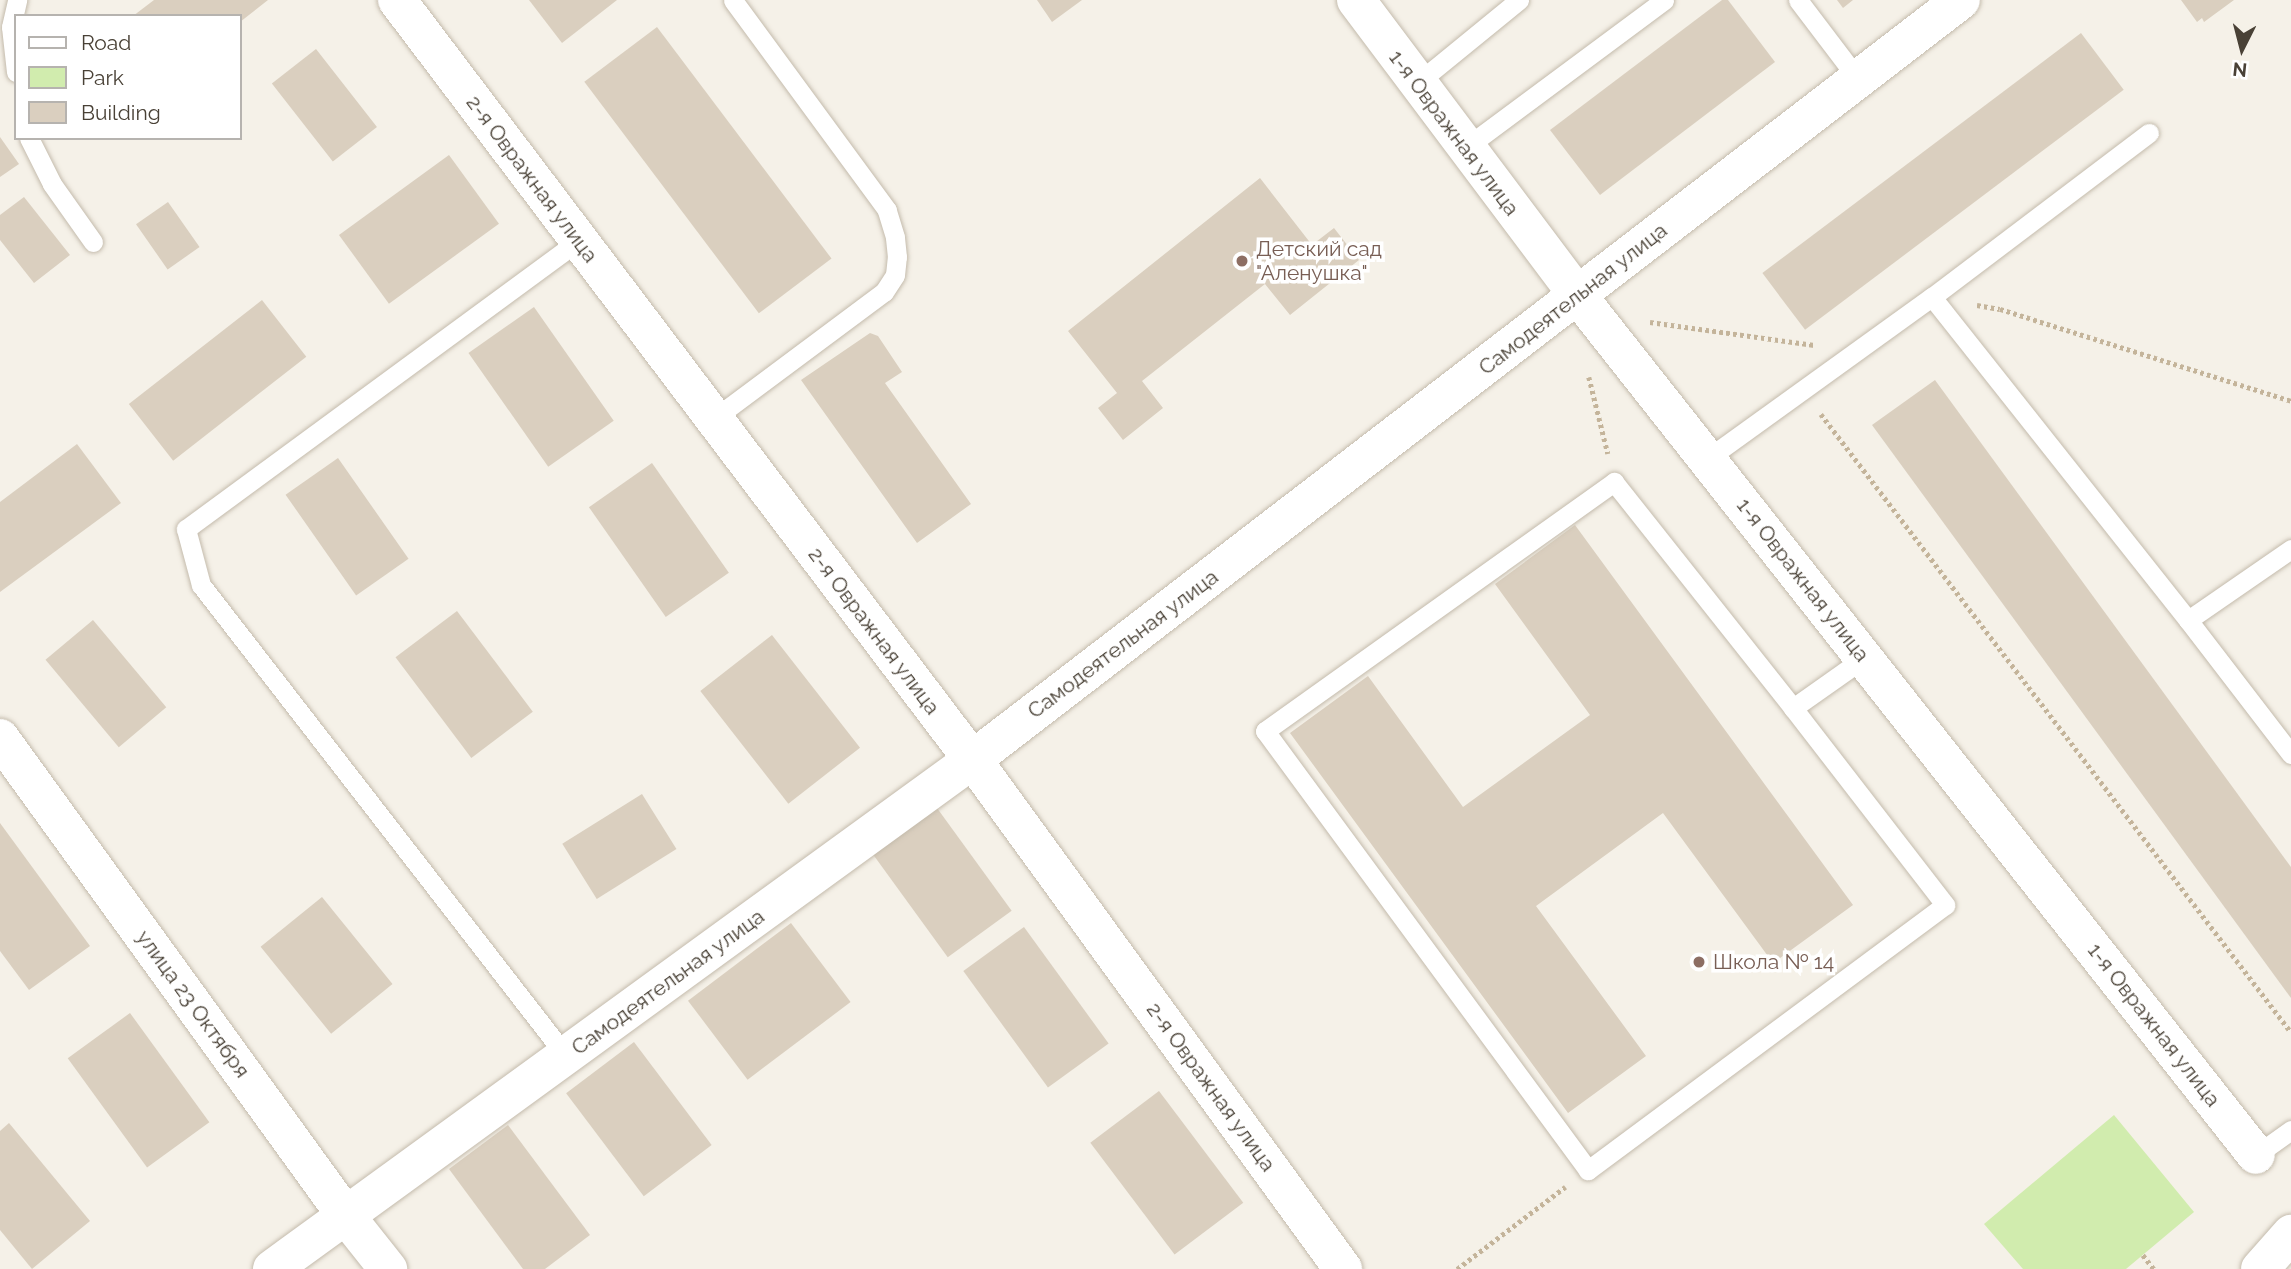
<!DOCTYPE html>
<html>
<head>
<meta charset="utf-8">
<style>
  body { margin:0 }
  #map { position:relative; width:2291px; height:1269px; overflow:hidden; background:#f5f1e8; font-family:Raleway,sans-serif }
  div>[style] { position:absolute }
  .green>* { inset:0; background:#d1ecae }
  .building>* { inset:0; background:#dacfbf; transform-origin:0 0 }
  .path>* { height:4.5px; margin-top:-2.25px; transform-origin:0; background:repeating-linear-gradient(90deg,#c4b49a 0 3.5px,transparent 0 7px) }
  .roads { filter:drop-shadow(0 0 2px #c4bbac) drop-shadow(0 0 2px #c4bbac) }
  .service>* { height:19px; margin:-9.5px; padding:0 9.5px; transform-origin:9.5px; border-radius:9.5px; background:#fff }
  .minor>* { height:38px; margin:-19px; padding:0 19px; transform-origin:19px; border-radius:19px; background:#fff }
  .dots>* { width:19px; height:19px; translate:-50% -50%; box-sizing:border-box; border:4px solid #fff; border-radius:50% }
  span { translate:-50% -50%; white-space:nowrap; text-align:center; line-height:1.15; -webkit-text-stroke:7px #fff; paint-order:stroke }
  .street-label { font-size:21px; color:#494136 }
  .education-label { font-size:21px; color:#785e54 }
  .left { translate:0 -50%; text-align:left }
  .legend { position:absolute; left:14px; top:14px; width:228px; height:126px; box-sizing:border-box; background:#fff; border:2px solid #b6b3af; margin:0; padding:9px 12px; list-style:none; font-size:21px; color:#494136 }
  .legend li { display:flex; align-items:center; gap:14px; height:35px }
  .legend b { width:35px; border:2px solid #b6b3af }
  .north { position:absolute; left:2207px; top:14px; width:70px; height:70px; -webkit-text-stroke:5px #fff; paint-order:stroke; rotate:186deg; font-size:19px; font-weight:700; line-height:28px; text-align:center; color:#494136 }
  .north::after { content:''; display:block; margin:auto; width:24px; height:32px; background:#494136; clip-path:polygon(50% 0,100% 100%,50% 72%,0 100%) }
</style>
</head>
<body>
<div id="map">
  <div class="green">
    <i style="clip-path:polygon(2114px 1115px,2194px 1212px,2126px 1269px,2023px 1269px,1984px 1224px)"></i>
  </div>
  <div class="building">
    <i style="clip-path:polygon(154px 0,268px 0,240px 22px,240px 16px,133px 16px)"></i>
    <i style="clip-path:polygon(529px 0,617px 0,562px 43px)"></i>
    <i style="clip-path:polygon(1037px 0,1082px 0,1052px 22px)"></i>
    <i style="clip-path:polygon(1722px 0,1728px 0,1775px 62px,1600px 195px,1550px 130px)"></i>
    <i style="clip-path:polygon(1837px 0,1853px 0,1843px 8px)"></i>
    <i style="clip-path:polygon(2181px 0,2234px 0,2204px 22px,2202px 18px,2197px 22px)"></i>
    <i style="left:657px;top:27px;width:290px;height:91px;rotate:53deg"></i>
    <i style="left:2081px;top:33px;width:71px;height:399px;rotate:53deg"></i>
    <i style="left:316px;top:49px;width:99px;height:56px;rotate:52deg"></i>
    <i style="clip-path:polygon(0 137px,19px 164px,0 177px)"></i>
    <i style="left:449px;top:155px;width:85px;height:136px;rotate:54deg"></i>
    <i style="clip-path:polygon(1260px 178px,1312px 245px,1334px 228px,1359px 260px,1290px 315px,1265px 284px,1142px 381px,1163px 408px,1123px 440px,1098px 408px,1117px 393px,1068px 331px)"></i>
    <i style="clip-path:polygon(24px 197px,70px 255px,34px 283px,0 240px,0 215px)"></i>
    <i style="left:168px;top:202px;width:55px;height:39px;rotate:55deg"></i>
    <i style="left:262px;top:300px;width:72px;height:169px;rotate:52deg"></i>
    <i style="left:534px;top:307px;width:139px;height:80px;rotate:55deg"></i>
    <i style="clip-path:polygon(870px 333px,878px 336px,902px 372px,885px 383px,971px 504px,917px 543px,801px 380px)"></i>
    <i style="clip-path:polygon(1935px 380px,2291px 867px,2291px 998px,1872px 425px)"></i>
    <i style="clip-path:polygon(77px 444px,121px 503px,0 592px,0 502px)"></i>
    <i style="left:338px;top:458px;width:123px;height:64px;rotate:55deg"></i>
    <i style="left:652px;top:463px;width:134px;height:77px;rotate:55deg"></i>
    <i style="clip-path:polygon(1575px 525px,1853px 905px,1773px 963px,1663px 813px,1536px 906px,1646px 1056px,1568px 1113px,1290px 733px,1368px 676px,1463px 807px,1590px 715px,1495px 584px)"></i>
    <i style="left:457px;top:611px;width:126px;height:77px;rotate:53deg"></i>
    <i style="left:93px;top:620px;width:114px;height:62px;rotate:50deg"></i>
    <i style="left:772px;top:635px;width:143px;height:91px;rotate:52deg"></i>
    <i style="left:642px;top:794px;width:65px;height:94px;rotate:58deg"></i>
    <i style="left:937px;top:808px;width:127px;height:79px;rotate:54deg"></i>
    <i style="clip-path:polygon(0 823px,90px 946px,29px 990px,0 951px)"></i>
    <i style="left:322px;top:897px;width:112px;height:79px;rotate:51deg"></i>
    <i style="left:791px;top:923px;width:99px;height:129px;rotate:53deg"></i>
    <i style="left:1024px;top:927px;width:144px;height:75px;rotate:54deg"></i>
    <i style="left:130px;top:1013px;width:135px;height:77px;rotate:54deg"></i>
    <i style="left:634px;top:1042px;width:129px;height:85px;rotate:53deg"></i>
    <i style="left:1159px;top:1091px;width:140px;height:86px;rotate:53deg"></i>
    <i style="clip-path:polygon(9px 1123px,90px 1221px,32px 1269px,0 1230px,0 1131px)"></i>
    <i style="clip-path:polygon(508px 1125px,590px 1235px,545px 1269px,523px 1269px,449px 1169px)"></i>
  </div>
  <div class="path">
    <i style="left:1977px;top:305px;width:23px;rotate:10deg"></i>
    <i style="left:2000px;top:309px;width:305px;rotate:17.5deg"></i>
    <i style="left:1650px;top:322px;width:166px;rotate:8deg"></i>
    <i style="left:1589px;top:377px;width:79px;rotate:76.1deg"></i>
    <i style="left:1821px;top:414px;width:776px;rotate:52.75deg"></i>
    <i style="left:2143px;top:1255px;width:18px;rotate:52deg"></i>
    <i style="left:1457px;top:1269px;width:136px;rotate:-37.2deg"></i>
  </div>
  <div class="roads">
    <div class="service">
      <i style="left:1798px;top:0;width:99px;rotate:52.8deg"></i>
      <i style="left:16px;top:72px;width:45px;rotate:-96.3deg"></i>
      <i style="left:11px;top:27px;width:28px;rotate:-77deg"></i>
      <i style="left:1416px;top:84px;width:133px;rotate:-39.2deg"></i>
      <i style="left:29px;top:138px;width:51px;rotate:63.4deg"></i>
      <i style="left:52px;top:184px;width:71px;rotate:54.7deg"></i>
      <i style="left:1465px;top:148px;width:248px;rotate:-36.6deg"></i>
      <i style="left:1932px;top:297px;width:272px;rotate:-37.1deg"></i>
      <i style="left:712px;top:420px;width:214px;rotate:-36.7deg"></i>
      <i style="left:884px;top:292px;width:20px;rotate:-57deg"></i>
      <i style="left:895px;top:275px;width:18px;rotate:-84deg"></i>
      <i style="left:897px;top:257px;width:20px;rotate:-96deg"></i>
      <i style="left:895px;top:237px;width:28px;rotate:-107deg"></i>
      <i style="left:887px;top:210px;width:260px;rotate:-126.3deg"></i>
      <i style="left:1707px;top:459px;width:277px;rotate:-35.8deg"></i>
      <i style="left:1932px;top:297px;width:412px;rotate:51.6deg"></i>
      <i style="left:2291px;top:549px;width:125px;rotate:145.4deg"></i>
      <i style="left:2188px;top:620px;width:169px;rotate:52.5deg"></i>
      <i style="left:1793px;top:708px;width:249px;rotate:52.3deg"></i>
      <i style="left:1945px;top:905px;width:445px;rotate:143.4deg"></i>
      <i style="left:1588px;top:1170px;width:545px;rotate:-126.34deg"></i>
      <i style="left:1265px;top:731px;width:429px;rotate:-35.5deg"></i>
      <i style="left:1614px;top:482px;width:288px;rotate:51.6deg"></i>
      <i style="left:1793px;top:708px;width:87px;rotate:-35.2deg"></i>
      <i style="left:566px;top:1056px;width:596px;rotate:-127.77deg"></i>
      <i style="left:201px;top:585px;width:58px;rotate:-105deg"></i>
      <i style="left:186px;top:529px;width:486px;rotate:-36.3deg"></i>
      <i style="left:2256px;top:1155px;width:43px;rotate:-35.5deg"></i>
    </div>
    <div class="minor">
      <i style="left:397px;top:0;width:967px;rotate:52.86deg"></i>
      <i style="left:981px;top:771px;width:616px;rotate:53.99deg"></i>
      <i style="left:1356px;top:0;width:370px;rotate:53.1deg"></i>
      <i style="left:1578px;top:296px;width:1094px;rotate:51.72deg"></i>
      <i style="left:0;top:738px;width:590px;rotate:54.1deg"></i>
      <i style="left:346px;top:1216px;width:68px;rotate:51.6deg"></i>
      <i style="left:272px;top:1269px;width:865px;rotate:-36.02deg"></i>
      <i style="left:972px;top:760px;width:1247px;rotate:-37.54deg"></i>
      <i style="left:2260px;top:1269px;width:47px;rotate:-48.5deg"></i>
    </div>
  </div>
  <div class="dots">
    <i style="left:1242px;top:261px;background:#8d6e63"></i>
    <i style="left:1699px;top:962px;background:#8d6e63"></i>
  </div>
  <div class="street-label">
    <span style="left:1454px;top:133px;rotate:53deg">1-я Овражная улица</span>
    <span style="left:532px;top:179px;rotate:53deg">2-я Овражная улица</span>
    <span style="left:1573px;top:299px;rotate:-38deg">Самодеятельная улица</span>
    <span style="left:1803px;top:580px;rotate:52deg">1-я Овражная улица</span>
    <span style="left:874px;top:631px;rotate:53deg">2-я Овражная улица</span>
    <span style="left:1123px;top:644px;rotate:-37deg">Самодеятельная улица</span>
    <span style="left:668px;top:982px;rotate:-36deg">Самодеятельная улица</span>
    <span style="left:193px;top:1004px;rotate:54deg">улица 23 Октября</span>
    <span style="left:2154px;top:1025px;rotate:52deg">1-я Овражная улица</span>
    <span style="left:1211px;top:1087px;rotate:54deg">2-я Овражная улица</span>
  </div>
  <div class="education-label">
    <span class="left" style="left:1256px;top:261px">Детский сад<br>"Аленушка"</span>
    <span class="left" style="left:1713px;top:962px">Школа № 14</span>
  </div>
  <ul class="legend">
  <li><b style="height:9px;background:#fff"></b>Road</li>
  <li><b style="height:19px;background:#d1ecae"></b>Park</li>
  <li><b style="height:19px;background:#dacfbf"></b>Building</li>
  </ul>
  <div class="north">N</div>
</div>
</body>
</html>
